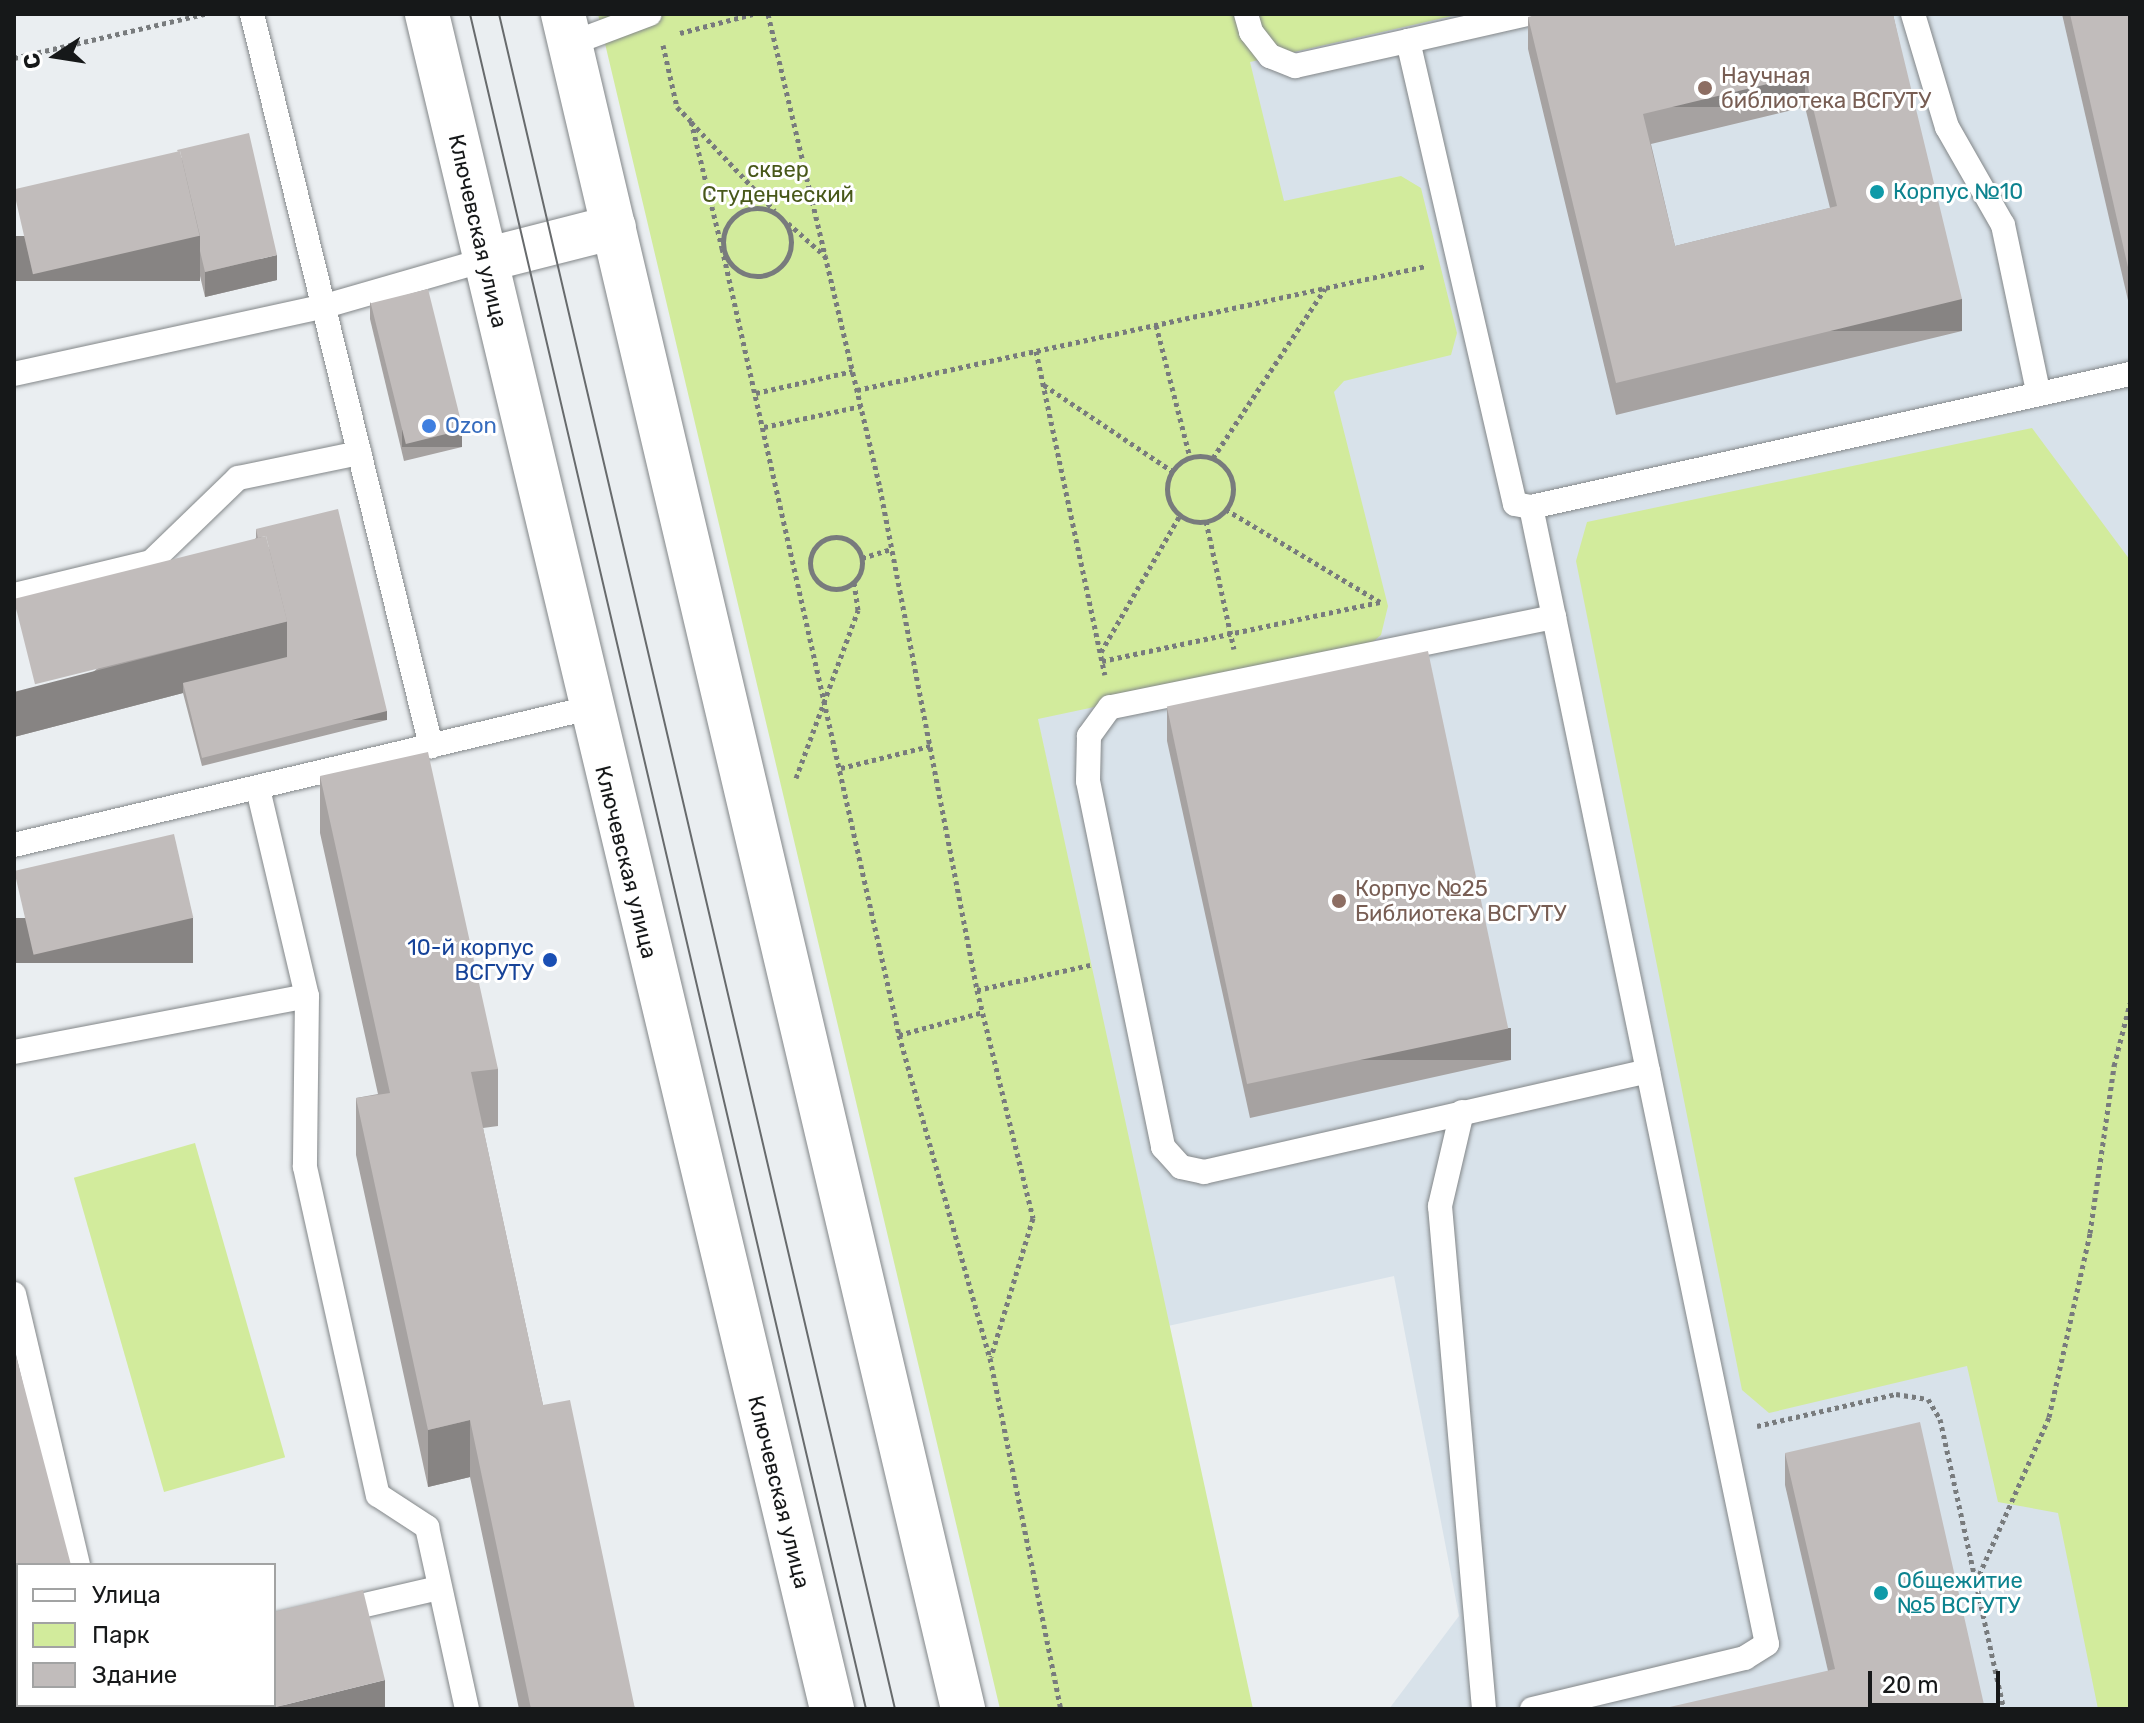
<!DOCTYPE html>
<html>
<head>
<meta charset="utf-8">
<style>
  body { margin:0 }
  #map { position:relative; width:2144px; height:1723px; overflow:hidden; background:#eaeef1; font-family:Rubik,sans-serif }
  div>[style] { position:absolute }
  .built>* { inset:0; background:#d8e2ea }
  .green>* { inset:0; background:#d2eb9c; transform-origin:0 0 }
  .path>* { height:5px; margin-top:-2.5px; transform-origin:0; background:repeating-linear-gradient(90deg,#787b7d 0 4px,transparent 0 8px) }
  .path>.ring { margin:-2.5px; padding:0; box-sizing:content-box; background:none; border:5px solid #787b7d; border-radius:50% }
  .roads { filter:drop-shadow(0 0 2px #838789) drop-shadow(0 0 2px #838789) }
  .lane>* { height:24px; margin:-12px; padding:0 12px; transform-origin:12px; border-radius:12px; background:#fff }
  .secondary>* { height:44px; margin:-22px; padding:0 22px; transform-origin:22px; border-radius:22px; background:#fff }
  .tram>* { height:2px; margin:-1px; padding:0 1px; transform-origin:1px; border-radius:1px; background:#676a6c }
  .wall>* { inset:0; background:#a6a2a1 }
  .shaded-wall>* { inset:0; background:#878483; transform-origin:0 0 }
  .building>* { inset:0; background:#c1bcbb; transform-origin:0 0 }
  .dots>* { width:22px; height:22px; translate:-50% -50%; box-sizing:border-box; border:4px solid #fff; border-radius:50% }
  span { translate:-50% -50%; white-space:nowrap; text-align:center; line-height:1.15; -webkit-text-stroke:6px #fff; paint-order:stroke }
  .education-label { font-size:22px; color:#785e54 }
  .left { translate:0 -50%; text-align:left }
  .park-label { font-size:22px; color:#48581a }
  .culture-label { font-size:22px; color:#0d838f }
  .street-label { font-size:22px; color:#161819 }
  .shop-label { font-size:22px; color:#366cbe }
  .transit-label { font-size:22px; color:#164399 }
  .right { translate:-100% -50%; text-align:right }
  .frame { position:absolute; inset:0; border:16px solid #161819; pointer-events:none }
  .legend { position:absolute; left:16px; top:1563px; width:260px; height:144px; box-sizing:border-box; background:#fff; border:2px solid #a2a3a3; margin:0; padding:10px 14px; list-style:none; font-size:24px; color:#161819 }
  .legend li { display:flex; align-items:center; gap:16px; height:40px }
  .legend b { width:40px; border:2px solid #a2a3a3 }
  .north { position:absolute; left:16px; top:16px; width:80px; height:80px; -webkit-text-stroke:6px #fff; paint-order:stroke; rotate:258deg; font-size:22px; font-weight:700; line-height:32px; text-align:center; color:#161819 }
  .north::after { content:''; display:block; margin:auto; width:28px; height:36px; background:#161819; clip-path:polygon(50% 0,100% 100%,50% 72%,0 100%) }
  .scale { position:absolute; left:1868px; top:1671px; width:132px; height:36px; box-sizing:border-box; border:4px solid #161819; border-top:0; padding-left:10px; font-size:24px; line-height:28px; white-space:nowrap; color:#161819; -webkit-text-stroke:6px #fff; paint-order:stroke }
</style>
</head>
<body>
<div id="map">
  <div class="built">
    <i style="clip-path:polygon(880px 14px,2130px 14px,2130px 1709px,1389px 1709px,1459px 1616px,1394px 1276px,1168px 1326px,962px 367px)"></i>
  </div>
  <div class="green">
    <i style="clip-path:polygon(598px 14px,1461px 14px,1250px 62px,1284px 201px,1401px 176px,1421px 188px,1457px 333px,1451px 355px,1344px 381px,1334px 392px,1388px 606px,1381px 635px,1363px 650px,1038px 719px,1253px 1709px,1000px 1709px)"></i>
    <i style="clip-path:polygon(2032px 428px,2130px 560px,2130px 1709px,2098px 1709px,2058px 1513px,1998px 1502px,1967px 1366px,1769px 1413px,1742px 1390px,1576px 561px,1587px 522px)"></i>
    <i style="left:195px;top:1143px;width:327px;height:126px;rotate:74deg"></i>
  </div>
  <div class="path">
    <i style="left:768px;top:14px;width:487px;rotate:76.7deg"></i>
    <i style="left:880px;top:488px;width:511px;rotate:79.06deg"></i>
    <i style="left:977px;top:990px;width:235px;rotate:76.2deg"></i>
    <i style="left:1033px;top:1218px;width:145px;rotate:106.8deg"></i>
    <i style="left:680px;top:33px;width:75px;rotate:-14.6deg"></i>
    <i style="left:663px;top:45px;width:64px;rotate:77.3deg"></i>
    <i style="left:677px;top:107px;width:20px;rotate:45deg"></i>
    <i style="left:691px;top:121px;width:131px;rotate:76.3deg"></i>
    <i style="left:722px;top:248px;width:807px;rotate:77.32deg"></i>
    <i style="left:899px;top:1035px;width:336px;rotate:74.3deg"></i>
    <i style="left:990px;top:1358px;width:358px;rotate:78.6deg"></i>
    <i style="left:14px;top:58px;width:196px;rotate:-13deg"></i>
    <i style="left:691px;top:122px;width:122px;rotate:46.7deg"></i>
    <i class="ring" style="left:723px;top:208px;width:63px;height:63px"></i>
    <i style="left:788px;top:223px;width:50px;rotate:41.7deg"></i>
    <i style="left:1156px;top:325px;width:136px;rotate:75.6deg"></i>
    <i style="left:1036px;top:351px;width:331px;rotate:78deg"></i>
    <i style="left:1044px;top:385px;width:154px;rotate:33.9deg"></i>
    <i style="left:857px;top:390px;width:582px;rotate:-12.29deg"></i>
    <i style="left:756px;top:393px;width:99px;rotate:-12.8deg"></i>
    <i style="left:764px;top:427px;width:99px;rotate:-12.2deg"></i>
    <i class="ring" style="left:1167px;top:456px;width:61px;height:61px"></i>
    <i style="left:1213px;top:458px;width:203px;rotate:-56.5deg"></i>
    <i style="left:1206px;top:521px;width:131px;rotate:77.7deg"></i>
    <i class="ring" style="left:810px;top:537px;width:47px;height:47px"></i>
    <i style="left:862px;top:558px;width:31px;rotate:-17deg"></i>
    <i style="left:1101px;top:652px;width:158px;rotate:-60deg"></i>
    <i style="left:1102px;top:661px;width:284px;rotate:-12deg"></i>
    <i style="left:1380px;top:602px;width:179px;rotate:-149deg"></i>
    <i style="left:841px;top:768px;width:92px;rotate:-13.9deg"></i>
    <i style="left:796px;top:778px;width:179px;rotate:-69.7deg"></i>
    <i style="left:858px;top:610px;width:27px;rotate:-98deg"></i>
    <i style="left:977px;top:990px;width:116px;rotate:-12.5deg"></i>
    <i style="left:899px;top:1035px;width:87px;rotate:-15.3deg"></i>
    <i style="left:1757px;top:1426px;width:143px;rotate:-13deg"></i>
    <i style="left:1896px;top:1394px;width:32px;rotate:9deg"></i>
    <i style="left:1928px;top:1399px;width:23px;rotate:59deg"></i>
    <i style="left:1940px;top:1419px;width:297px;rotate:77.6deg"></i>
    <i style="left:1976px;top:1582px;width:180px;rotate:-66.1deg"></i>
    <i style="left:2049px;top:1417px;width:189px;rotate:-77.4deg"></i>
    <i style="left:2090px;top:1233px;width:169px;rotate:-81.8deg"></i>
    <i style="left:2114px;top:1066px;width:65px;rotate:-75.7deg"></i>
  </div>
  <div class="roads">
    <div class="lane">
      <i style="left:252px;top:14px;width:754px;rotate:76.26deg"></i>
      <i style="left:1246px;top:14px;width:19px;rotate:74deg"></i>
      <i style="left:1251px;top:32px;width:31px;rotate:52deg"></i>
      <i style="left:1270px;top:56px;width:27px;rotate:22deg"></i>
      <i style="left:1295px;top:66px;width:116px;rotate:-12.5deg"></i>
      <i style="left:1527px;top:14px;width:122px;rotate:167.2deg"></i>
      <i style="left:1408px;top:41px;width:475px;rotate:77deg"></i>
      <i style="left:1515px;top:504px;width:16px;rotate:11deg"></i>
      <i style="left:1531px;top:507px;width:614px;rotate:-12.52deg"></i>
      <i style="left:1913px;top:14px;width:118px;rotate:73.3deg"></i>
      <i style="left:1947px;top:127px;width:113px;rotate:60.3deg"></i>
      <i style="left:2003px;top:225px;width:170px;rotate:78.1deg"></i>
      <i style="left:570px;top:44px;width:85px;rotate:-20.6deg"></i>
      <i style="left:14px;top:374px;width:315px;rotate:-12.3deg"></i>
      <i style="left:322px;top:307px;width:170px;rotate:-16.1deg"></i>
      <i style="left:1531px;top:507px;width:112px;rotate:78.2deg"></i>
      <i style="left:1554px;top:617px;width:453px;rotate:168.5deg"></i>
      <i style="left:1110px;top:707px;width:36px;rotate:126deg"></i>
      <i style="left:1089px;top:736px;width:45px;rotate:91.3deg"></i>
      <i style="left:1088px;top:781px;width:374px;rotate:78.4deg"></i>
      <i style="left:1163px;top:1147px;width:27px;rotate:48deg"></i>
      <i style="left:1181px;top:1167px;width:24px;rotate:12deg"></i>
      <i style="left:1204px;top:1172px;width:455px;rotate:-12.8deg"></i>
      <i style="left:1648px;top:1071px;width:585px;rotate:78.27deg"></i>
      <i style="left:1767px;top:1644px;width:26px;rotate:148deg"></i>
      <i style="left:1745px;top:1658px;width:219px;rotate:166.5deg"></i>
      <i style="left:14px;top:595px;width:141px;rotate:-13.5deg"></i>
      <i style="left:151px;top:562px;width:121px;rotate:-44deg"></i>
      <i style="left:238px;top:478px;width:124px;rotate:-11.7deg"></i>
      <i style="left:1554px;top:617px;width:464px;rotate:78.3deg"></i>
      <i style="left:258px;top:789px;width:213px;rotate:76.7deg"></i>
      <i style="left:307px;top:996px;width:171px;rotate:90.7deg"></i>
      <i style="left:305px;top:1167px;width:336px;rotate:77.5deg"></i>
      <i style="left:378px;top:1495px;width:59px;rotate:33.1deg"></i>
      <i style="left:427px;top:1527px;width:186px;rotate:77.6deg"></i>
      <i style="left:14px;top:845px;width:591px;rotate:-13.4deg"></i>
      <i style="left:14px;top:1052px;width:298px;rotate:-10.8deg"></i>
      <i style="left:1462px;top:1112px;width:97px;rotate:103.2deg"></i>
      <i style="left:1440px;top:1206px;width:505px;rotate:85deg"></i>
      <i style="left:14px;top:1294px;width:278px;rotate:76.7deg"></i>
      <i style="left:274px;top:1626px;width:168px;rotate:-13deg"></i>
    </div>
    <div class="secondary">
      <i style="left:427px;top:14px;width:1743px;rotate:76.56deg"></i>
      <i style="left:563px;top:14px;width:1742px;rotate:76.72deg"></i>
      <i style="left:485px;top:260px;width:133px;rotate:-14.3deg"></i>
    </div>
  </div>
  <div class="tram">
    <i style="left:470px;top:14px;width:1741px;rotate:76.85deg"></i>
    <i style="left:499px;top:14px;width:1741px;rotate:76.85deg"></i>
  </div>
  <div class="wall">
    <i style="clip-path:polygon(evenodd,1893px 14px,1962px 331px,1616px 415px,1528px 49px,1528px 17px,1893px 14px,1805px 107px,1830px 208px,1675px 246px,1651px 144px,1805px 107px)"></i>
    <i style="clip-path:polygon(2062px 14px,2130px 14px,2130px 309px)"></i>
    <i style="clip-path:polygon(177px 152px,277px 280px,205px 297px,200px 276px,200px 281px)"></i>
    <i style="clip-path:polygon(370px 302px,462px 447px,404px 461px,370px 319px)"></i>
    <i style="clip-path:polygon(256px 529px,387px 720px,202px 766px,183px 693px,14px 737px,256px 538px)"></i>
    <i style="clip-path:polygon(1167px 708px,1511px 1060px,1250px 1118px,1167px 741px)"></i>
    <i style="clip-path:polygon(320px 776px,498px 1069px,498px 1126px,483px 1128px,543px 1405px,635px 1709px,519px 1709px,470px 1477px,428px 1487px,356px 1155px,356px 1098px,378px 1094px,320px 833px)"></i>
    <i style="clip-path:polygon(1785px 1453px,1985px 1709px,1828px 1671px,1785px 1485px)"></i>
    <i style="clip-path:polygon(98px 1705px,274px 1705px,385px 1709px,98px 1709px)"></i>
  </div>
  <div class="shaded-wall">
    <i style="left:1805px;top:75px;width:32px;height:167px;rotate:90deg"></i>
    <i style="left:200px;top:236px;width:45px;height:191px;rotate:90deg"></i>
    <i style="clip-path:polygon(277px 255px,277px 280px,205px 297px,205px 272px)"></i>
    <i style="left:1962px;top:299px;width:32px;height:356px;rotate:90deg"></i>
    <i style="left:462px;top:430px;width:17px;height:60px;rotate:90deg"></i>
    <i style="clip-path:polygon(287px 621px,287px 665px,183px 683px,183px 693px,14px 737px,14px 692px)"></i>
    <i style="left:387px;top:711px;width:9px;height:191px;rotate:90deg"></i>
    <i style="left:193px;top:918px;width:45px;height:183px;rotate:90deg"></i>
    <i style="left:1511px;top:1028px;width:32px;height:267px;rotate:90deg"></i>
    <i style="clip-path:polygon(470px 1420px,470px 1477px,428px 1487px,428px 1430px)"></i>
    <i style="clip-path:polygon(385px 1680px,385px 1709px,268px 1709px)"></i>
    <i style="clip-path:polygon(18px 1690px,18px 1705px,98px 1705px,98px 1709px,14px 1709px,14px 1692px)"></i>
  </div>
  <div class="building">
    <i style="clip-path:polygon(evenodd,1539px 14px,1893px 14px,1962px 299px,1616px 383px,1528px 17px,1539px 14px,1805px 75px,1837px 206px,1675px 246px,1643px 114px,1805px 75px)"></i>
    <i style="clip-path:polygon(2070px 14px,2130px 14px,2130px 276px)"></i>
    <i style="clip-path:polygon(249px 133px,277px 255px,205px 272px,200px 251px,200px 236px,180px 151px,178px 152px,177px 150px)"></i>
    <i style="left:180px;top:151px;width:87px;height:171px;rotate:77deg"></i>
    <i style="left:428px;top:289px;width:145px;height:59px;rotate:76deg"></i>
    <i style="clip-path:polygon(338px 509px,387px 711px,202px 758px,183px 683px,287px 657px,287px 621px,266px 536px,258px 538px,256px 529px)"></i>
    <i style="left:266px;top:536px;width:88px;height:260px;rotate:76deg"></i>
    <i style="left:1428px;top:651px;width:386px;height:267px;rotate:78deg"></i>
    <i style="clip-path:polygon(428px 752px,498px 1069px,471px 1072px,543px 1405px,570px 1400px,635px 1709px,531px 1709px,470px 1420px,428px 1430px,356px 1098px,390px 1093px,320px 776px)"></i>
    <i style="left:174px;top:834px;width:86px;height:164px;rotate:77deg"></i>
    <i style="clip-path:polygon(14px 1348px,71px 1565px,18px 1565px,18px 1690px,14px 1692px)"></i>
    <i style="clip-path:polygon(1920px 1422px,1985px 1709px,1661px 1709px,1835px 1669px,1785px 1453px)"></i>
    <i style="clip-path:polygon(363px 1590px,385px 1680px,268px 1709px,110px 1709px,109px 1705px,274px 1705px,274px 1612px)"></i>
  </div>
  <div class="dots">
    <i style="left:1705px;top:88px;background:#8d6e63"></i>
    <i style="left:1877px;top:192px;background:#0f9aa8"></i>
    <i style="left:429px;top:426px;background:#3f7fe0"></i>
    <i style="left:1339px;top:901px;background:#8d6e63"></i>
    <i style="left:550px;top:960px;background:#1a4fb4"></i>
    <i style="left:1881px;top:1593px;background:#0f9aa8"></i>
  </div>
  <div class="education-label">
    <span class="left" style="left:1721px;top:88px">Научная<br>библиотека ВСГУТУ</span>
    <span class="left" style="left:1355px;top:901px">Корпус №25<br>Библиотека ВСГУТУ</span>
  </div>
  <div class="park-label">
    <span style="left:778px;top:182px">сквер<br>Студенческий</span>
  </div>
  <div class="culture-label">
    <span class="left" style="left:1893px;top:192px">Корпус №10</span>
    <span class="left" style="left:1897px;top:1593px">Общежитие<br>№5 ВСГУТУ</span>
  </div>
  <div class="street-label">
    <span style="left:478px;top:231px;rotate:77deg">Ключевская улица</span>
    <span style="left:626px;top:862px;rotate:76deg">Ключевская улица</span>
    <span style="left:779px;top:1492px;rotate:76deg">Ключевская улица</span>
  </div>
  <div class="shop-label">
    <span class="left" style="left:445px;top:426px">Ozon</span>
  </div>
  <div class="transit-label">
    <span class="right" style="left:534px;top:960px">10-й корпус<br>ВСГУТУ</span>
  </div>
  <div class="frame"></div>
  <ul class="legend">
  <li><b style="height:10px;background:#fff"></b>Улица</li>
  <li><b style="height:22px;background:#d2eb9c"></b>Парк</li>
  <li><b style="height:22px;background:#c1bcbb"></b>Здание</li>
  </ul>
  <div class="north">С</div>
  <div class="scale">20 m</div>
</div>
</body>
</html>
